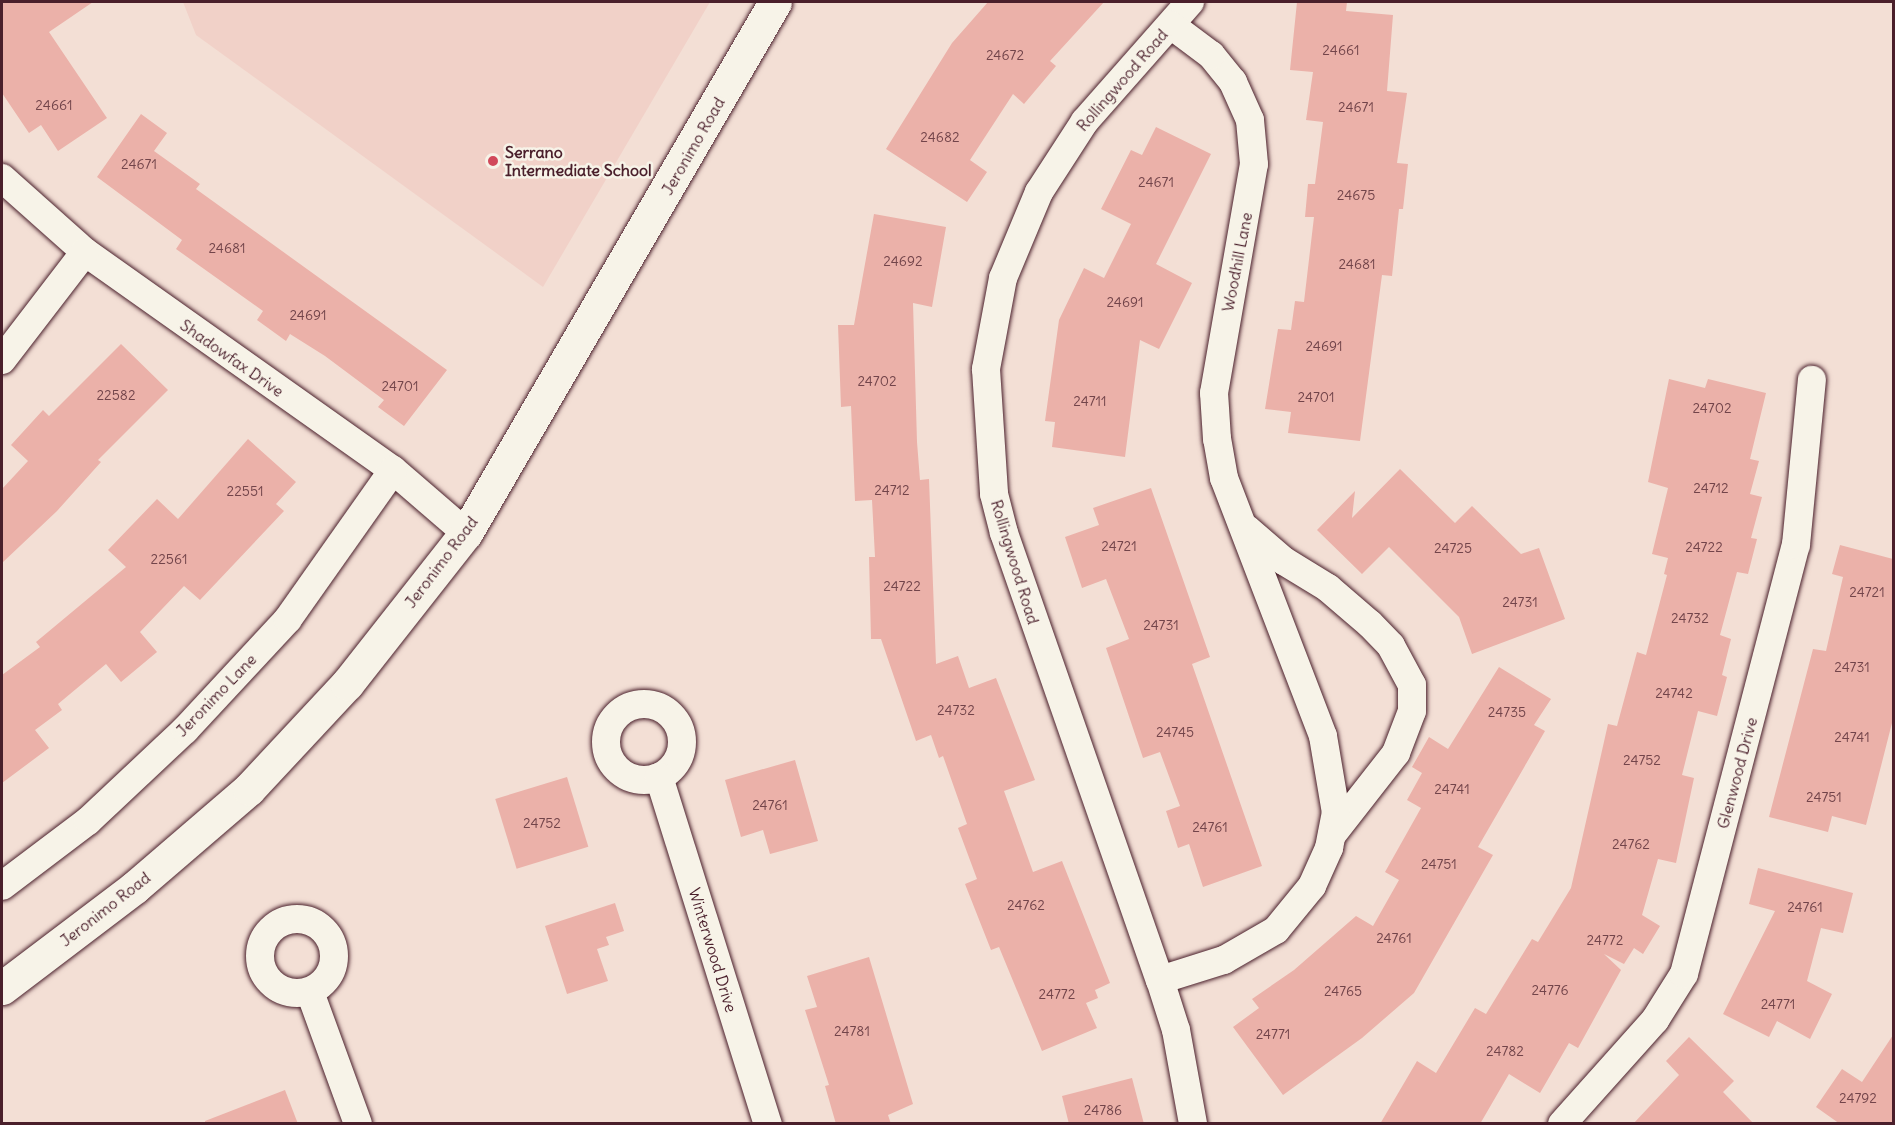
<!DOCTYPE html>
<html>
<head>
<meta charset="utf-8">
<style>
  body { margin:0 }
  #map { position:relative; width:1895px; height:1125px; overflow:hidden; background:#f3dfd5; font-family:Delius,sans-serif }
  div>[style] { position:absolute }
  .built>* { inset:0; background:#f1d1c8 }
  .building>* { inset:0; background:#ebb1a9; transform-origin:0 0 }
  .roads { filter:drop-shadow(0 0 2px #4a1f2b) drop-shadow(0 0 2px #4a1f2b) }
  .street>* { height:28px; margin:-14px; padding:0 14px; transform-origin:14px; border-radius:14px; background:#f7f3e8 }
  .street>.ring { margin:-14px; padding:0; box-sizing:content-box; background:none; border:28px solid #f7f3e8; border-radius:50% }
  .secondary>* { height:33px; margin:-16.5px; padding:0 16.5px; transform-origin:16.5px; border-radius:16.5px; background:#f7f3e8 }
  .dots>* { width:16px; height:16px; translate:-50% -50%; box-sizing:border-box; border:3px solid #f7f3e8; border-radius:50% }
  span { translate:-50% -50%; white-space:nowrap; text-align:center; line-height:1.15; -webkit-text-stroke:5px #f7f3e8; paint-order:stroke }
  .number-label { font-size:14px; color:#72444a }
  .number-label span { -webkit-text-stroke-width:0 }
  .street-label { font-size:16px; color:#4a1f2b }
  .poi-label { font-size:16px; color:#4a1f2b; font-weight:700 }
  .left { translate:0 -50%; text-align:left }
  .frame { position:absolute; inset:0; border:3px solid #4a1f2b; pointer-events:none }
</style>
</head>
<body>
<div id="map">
  <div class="built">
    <i style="clip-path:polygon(183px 2px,710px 2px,543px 287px,196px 35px)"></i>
  </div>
  <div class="building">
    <i style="clip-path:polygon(2px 2px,93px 2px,49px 32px,107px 118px,58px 151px,41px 125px,29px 133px,2px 93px)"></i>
    <i style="clip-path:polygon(988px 2px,1104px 2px,1050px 61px,1056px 66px,1024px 104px,1013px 94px,970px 160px,987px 172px,967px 202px,886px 149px,952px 43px)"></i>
    <i style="clip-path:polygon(1297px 2px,1347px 2px,1346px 11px,1393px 15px,1387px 91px,1407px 93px,1397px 163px,1408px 164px,1403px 209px,1399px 209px,1392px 276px,1382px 275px,1360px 441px,1288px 433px,1291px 412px,1265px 409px,1278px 329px,1291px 330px,1295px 301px,1304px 302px,1314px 217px,1305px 217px,1308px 184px,1315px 184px,1323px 122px,1306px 120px,1313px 72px,1290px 70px)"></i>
    <i style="clip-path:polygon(141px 114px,167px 133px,154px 151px,200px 184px,196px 189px,447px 370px,404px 426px,378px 407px,384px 400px,325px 356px,290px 334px,286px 341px,257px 320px,263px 311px,176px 249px,182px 240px,97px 177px)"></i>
    <i style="clip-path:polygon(1156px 127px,1211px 154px,1156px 264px,1192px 283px,1159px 349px,1140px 340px,1125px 457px,1052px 447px,1055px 422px,1045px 421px,1059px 320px,1084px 268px,1104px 278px,1131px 224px,1101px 209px,1131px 150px,1142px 155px)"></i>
    <i style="clip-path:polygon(874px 214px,946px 227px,932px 307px,913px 303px,917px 442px,920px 480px,929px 479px,936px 664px,958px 656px,969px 688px,996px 678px,1035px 780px,1004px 791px,1033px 872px,1062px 861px,1110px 983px,1095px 990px,1098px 998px,1086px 1003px,1097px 1028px,1042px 1051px,999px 947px,991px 950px,965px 884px,977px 879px,958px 828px,967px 824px,943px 756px,939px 758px,931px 735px,916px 741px,881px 639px,871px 639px,869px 557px,875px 557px,872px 500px,855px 501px,851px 406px,841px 407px,838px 325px,854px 325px)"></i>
    <i style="clip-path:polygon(121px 344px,168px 390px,98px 460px,101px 462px,57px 511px,2px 563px,2px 489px,28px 461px,11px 445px,43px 410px,49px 416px)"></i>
    <i style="clip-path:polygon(1669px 379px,1705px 388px,1708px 379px,1766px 393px,1750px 459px,1759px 461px,1750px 494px,1762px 497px,1751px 538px,1757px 539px,1748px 574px,1737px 572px,1720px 635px,1731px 639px,1722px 675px,1727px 677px,1717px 716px,1698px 711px,1682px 775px,1694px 778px,1676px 863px,1658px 859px,1642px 915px,1660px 926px,1643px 954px,1634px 948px,1624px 964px,1604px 954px,1621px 970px,1578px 1048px,1569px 1043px,1540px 1093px,1509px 1074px,1480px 1124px,1380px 1124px,1417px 1061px,1436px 1073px,1475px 1008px,1486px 1014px,1532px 939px,1538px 942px,1571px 888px,1608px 724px,1617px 726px,1637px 652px,1646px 655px,1667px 575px,1664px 574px,1668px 558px,1652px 554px,1668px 488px,1648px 482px)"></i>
    <i style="clip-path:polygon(248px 439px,296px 482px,276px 504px,284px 511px,200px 600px,184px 586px,140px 632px,157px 652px,121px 682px,106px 664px,58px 704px,62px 710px,35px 730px,49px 748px,2px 783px,2px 675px,40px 647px,36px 642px,126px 567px,108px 550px,157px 499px,178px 519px)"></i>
    <i style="clip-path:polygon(1400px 469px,1455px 523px,1472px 506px,1521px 554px,1539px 548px,1565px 619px,1472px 654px,1459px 617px,1389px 547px,1362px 574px,1317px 530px,1355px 491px,1352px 518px)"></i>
    <i style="clip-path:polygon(1151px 488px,1210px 657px,1192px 664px,1262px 866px,1203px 887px,1189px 844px,1178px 848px,1166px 811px,1180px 806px,1160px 752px,1143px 758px,1106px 648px,1129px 639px,1106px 579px,1082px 588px,1065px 537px,1099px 525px,1093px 508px)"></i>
    <i style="clip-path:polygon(1840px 545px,1893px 559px,1893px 719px,1866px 825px,1832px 816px,1828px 832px,1769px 817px,1813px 649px,1826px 651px,1843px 577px,1832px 574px)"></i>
    <i style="clip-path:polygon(1499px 667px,1551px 699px,1534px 725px,1545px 731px,1478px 847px,1493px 855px,1414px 993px,1362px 1038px,1283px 1095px,1233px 1027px,1259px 1008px,1252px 999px,1294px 970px,1356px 916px,1373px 926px,1399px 880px,1385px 872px,1421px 808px,1407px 800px,1422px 773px,1412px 767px,1429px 737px,1448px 749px)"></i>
    <i style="clip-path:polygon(795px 760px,818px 841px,770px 854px,763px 830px,741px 837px,725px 780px)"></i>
    <i style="left:567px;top:777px;width:73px;height:75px;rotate:73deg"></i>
    <i style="clip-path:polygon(1758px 868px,1853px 893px,1843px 933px,1821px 928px,1807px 981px,1832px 994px,1810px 1039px,1777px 1021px,1769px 1037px,1723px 1014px,1775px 911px,1749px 904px)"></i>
    <i style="clip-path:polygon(615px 903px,624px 931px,606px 937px,609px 945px,597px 949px,608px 981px,567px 994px,545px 926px)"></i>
    <i style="clip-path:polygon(869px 957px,913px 1104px,888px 1115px,891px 1124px,836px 1124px,825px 1086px,829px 1085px,805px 1010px,817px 1007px,807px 976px)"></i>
    <i style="clip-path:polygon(1893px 1035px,1893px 1124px,1840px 1124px,1816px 1107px,1842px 1069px,1862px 1082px)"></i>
    <i style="clip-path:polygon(1689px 1037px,1734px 1081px,1723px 1092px,1754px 1124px,1633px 1124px,1679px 1075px,1666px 1061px)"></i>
    <i style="clip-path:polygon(1132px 1078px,1144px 1124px,1069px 1124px,1062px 1096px)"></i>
    <i style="clip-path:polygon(285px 1090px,298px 1124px,205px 1124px,205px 1121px)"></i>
  </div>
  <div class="roads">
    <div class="street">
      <i style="left:1190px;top:2px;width:159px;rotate:131.4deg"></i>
      <i style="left:1085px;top:121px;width:85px;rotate:122.9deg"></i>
      <i style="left:1039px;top:192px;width:93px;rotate:112.7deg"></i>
      <i style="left:1003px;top:278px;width:93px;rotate:100.6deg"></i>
      <i style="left:986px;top:369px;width:125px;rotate:86.3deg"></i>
      <i style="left:994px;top:494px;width:40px;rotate:75.6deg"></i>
      <i style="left:1004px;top:533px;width:473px;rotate:70.8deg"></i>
      <i style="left:1160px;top:980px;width:52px;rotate:72.3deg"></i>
      <i style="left:1176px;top:1030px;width:96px;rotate:79.7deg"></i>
      <i style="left:2px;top:178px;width:111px;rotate:41.7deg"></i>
      <i style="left:85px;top:252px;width:377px;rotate:35.3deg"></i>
      <i style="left:393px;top:470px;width:96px;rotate:40.8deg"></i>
      <i style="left:2px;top:360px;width:136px;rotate:-52.5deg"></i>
      <i style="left:1247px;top:529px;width:49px;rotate:40.9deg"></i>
      <i style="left:1284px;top:561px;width:52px;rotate:31.5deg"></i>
      <i style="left:1328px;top:588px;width:55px;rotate:40.6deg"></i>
      <i style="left:1370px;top:624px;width:30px;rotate:46deg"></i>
      <i style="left:1391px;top:646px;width:44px;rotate:61.7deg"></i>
      <i style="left:1412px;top:685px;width:26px;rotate:90deg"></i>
      <i style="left:1412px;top:711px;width:45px;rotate:110.9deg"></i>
      <i style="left:1396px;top:753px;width:104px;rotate:128deg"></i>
      <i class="ring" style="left:606px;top:704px;width:48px;height:48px"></i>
      <i style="left:659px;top:777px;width:364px;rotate:72.6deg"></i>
      <i style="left:2px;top:886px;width:108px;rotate:-37.1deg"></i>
      <i style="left:88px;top:821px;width:133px;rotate:-43.2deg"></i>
      <i style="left:185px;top:730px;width:151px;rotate:-47.1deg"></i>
      <i style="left:288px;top:619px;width:182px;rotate:-54.8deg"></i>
      <i class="ring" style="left:260px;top:919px;width:46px;height:46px"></i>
      <i style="left:1160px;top:980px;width:67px;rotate:-17.4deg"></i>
      <i style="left:1224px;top:960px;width:60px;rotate:-30deg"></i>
      <i style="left:1276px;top:930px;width:57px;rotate:-50.7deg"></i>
      <i style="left:1312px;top:886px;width:42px;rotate:-65.9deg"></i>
      <i style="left:1329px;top:848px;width:36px;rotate:-79deg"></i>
      <i style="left:1336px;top:813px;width:78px;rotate:-99.6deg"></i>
      <i style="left:1323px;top:736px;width:276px;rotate:-111deg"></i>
      <i style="left:1224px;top:478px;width:40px;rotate:-100deg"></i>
      <i style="left:1217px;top:439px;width:46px;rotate:-93.7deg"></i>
      <i style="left:1214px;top:393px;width:232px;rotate:-80.1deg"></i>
      <i style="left:1254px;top:164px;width:44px;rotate:-95.2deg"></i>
      <i style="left:1250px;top:120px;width:42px;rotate:-114.1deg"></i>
      <i style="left:1233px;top:82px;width:35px;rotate:-129deg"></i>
      <i style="left:1211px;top:55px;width:50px;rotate:-143.1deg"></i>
      <i style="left:310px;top:992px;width:140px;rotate:70deg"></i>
      <i style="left:1562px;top:1124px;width:140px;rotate:-48.2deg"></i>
      <i style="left:1655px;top:1020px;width:54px;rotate:-57.8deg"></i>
      <i style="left:1684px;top:974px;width:443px;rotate:-75.4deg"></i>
      <i style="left:1796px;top:545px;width:166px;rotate:-84.5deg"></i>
    </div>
    <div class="secondary">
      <i style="left:2px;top:988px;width:167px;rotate:-37.2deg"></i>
      <i style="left:135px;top:887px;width:150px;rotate:-40.7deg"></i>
      <i style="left:249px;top:789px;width:144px;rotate:-47deg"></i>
      <i style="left:347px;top:684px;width:192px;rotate:-51.8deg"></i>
      <i style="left:466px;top:533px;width:614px;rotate:-59.8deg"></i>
    </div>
  </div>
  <div class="dots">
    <i style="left:493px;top:161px;background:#d1495b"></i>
  </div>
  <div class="number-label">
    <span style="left:1341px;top:50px">24661</span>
    <span style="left:1005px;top:55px">24672</span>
    <span style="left:54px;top:105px">24661</span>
    <span style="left:1356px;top:107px">24671</span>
    <span style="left:940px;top:137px">24682</span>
    <span style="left:139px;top:164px">24671</span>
    <span style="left:1156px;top:182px">24671</span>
    <span style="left:1356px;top:195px">24675</span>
    <span style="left:227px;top:248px">24681</span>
    <span style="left:903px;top:261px">24692</span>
    <span style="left:1357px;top:264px">24681</span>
    <span style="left:1125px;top:302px">24691</span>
    <span style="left:308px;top:315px">24691</span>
    <span style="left:1324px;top:346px">24691</span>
    <span style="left:877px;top:381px">24702</span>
    <span style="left:400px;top:386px">24701</span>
    <span style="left:116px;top:395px">22582</span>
    <span style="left:1316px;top:397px">24701</span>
    <span style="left:1090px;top:401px">24711</span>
    <span style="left:1712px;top:408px">24702</span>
    <span style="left:1711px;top:488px">24712</span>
    <span style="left:892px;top:490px">24712</span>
    <span style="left:245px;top:491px">22551</span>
    <span style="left:1119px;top:546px">24721</span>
    <span style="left:1704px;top:547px">24722</span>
    <span style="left:1453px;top:548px">24725</span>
    <span style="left:169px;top:559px">22561</span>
    <span style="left:902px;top:586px">24722</span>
    <span style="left:1867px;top:592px">24721</span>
    <span style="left:1520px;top:602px">24731</span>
    <span style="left:1690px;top:618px">24732</span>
    <span style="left:1161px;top:625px">24731</span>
    <span style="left:1852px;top:667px">24731</span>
    <span style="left:1674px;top:693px">24742</span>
    <span style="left:956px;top:710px">24732</span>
    <span style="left:1507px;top:712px">24735</span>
    <span style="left:1175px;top:732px">24745</span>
    <span style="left:1852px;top:737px">24741</span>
    <span style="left:1642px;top:760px">24752</span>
    <span style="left:1452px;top:789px">24741</span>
    <span style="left:1824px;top:797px">24751</span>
    <span style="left:770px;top:805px">24761</span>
    <span style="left:542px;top:823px">24752</span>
    <span style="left:1210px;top:827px">24761</span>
    <span style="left:1631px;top:844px">24762</span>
    <span style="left:1439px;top:864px">24751</span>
    <span style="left:1026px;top:905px">24762</span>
    <span style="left:1805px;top:907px">24761</span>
    <span style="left:1394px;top:938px">24761</span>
    <span style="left:1605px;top:940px">24772</span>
    <span style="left:1550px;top:990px">24776</span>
    <span style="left:1343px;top:991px">24765</span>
    <span style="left:1057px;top:994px">24772</span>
    <span style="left:1778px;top:1004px">24771</span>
    <span style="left:852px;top:1031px">24781</span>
    <span style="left:1273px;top:1034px">24771</span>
    <span style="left:1505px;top:1051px">24782</span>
    <span style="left:1858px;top:1098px">24792</span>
    <span style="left:1103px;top:1110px">24786</span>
  </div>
  <div class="street-label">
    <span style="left:1122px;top:80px;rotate:-49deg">Rollingwood Road</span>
    <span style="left:693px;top:146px;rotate:-60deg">Jeronimo Road</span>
    <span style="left:1237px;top:262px;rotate:-79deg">Woodhill Lane</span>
    <span style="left:232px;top:358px;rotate:35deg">Shadowfax Drive</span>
    <span style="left:441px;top:562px;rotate:-53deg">Jeronimo Road</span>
    <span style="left:1015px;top:562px;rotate:73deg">Rollingwood Road</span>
    <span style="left:216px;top:695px;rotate:-46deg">Jeronimo Lane</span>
    <span style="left:1737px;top:773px;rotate:-75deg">Glenwood Drive</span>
    <span style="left:105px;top:909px;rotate:-38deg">Jeronimo Road</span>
    <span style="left:713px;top:950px;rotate:73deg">Winterwood Drive</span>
  </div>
  <div class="poi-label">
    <span class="left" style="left:505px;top:161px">Serrano<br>Intermediate School</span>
  </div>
  <div class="frame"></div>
</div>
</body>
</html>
